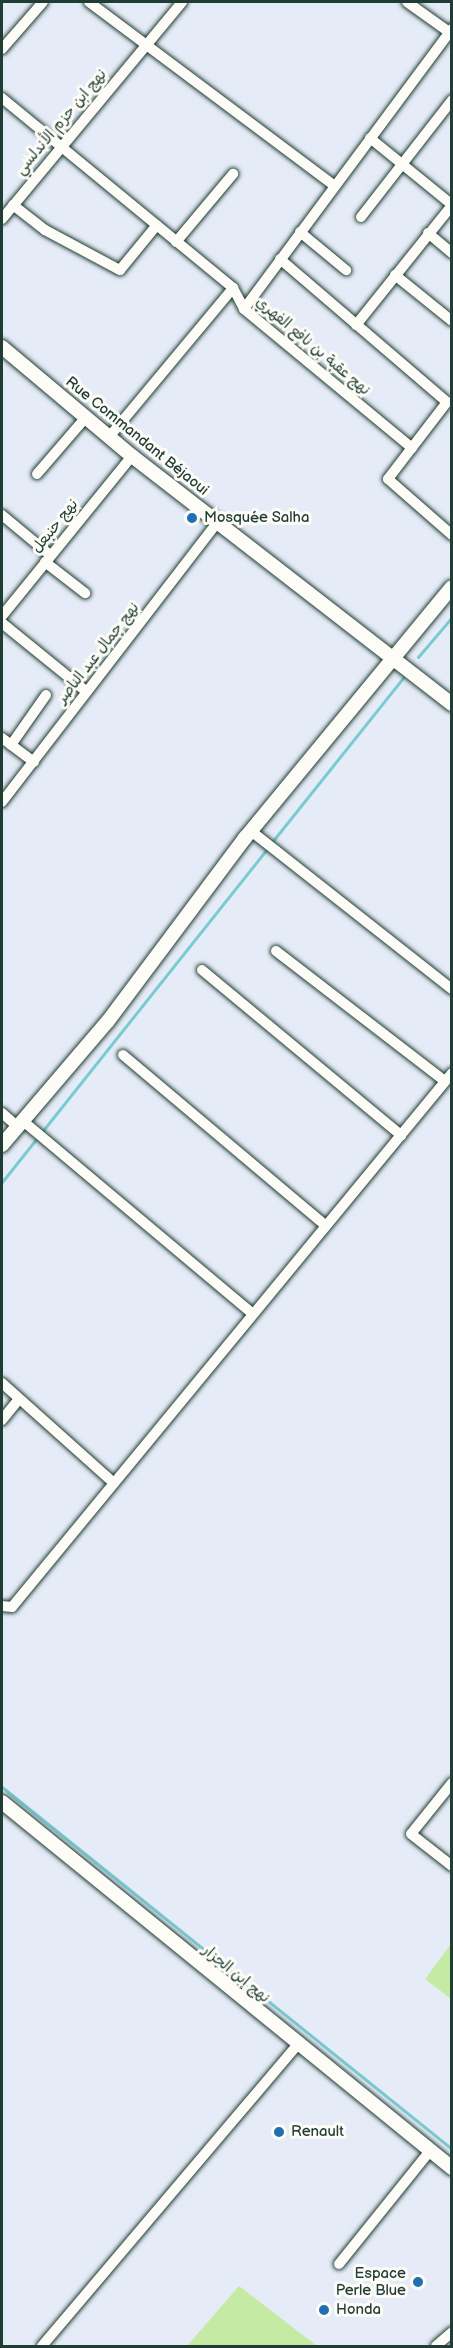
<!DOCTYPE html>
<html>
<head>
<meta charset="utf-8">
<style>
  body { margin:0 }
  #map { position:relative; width:453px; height:2348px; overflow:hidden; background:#e6ecf7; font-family:"Balsamiq Sans","Playpen Sans Arabic",sans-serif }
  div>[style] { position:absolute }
  .green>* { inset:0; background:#c5eaa4 }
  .stream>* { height:3px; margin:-1.5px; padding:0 1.5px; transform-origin:1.5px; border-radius:1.5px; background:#7acbd1 }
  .roads { filter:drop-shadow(0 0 2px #1f3d34) drop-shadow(0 0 2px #1f3d34) }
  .minor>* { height:10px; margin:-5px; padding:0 5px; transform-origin:5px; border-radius:5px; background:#fdfcf7 }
  .tertiary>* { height:14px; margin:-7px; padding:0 7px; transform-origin:7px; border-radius:7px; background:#fdfcf7 }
  .dots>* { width:16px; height:16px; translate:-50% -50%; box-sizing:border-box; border:3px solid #fdfcf7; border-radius:50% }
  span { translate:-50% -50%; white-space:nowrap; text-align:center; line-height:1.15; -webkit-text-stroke:6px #fdfcf7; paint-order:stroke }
  .street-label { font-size:15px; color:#1f3d34 }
  .poi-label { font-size:15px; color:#1f3d34 }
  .left { translate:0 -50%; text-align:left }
  .right { translate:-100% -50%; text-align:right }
  .frame { position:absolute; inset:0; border:3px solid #1f3d34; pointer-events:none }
</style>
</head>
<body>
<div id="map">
  <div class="green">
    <i style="clip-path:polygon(451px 1944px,451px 1999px,425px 1979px)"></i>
    <i style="clip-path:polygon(239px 2286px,317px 2346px,187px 2346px)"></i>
  </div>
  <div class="stream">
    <i style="left:418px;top:657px;width:52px;rotate:-49.6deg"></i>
    <i style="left:272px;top:842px;width:210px;rotate:-51.4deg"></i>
    <i style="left:2px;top:1182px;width:427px;rotate:-51.5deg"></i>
    <i style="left:2px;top:1787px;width:578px;rotate:38.81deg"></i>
  </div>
  <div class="roads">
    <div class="minor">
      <i style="left:89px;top:2px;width:307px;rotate:36.8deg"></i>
      <i style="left:407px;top:2px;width:52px;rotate:35.5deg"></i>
      <i style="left:2px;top:49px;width:62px;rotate:-48.9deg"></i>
      <i style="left:2px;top:98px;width:299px;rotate:39.4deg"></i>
      <i style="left:233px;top:288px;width:24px;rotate:62deg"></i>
      <i style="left:244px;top:309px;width:218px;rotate:39.6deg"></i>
      <i style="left:370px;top:138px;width:104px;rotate:39.2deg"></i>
      <i style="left:13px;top:205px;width:41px;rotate:38deg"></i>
      <i style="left:45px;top:230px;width:85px;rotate:28.1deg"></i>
      <i style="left:120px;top:270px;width:58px;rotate:-50.6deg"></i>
      <i style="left:361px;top:217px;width:148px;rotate:-52.1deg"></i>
      <i style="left:2px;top:219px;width:282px;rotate:-50.3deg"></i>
      <i style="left:300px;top:232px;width:60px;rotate:39.6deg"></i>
      <i style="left:428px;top:233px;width:31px;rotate:40deg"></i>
      <i style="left:176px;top:242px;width:89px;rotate:-50deg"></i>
      <i style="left:280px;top:259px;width:220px;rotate:40.6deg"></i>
      <i style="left:447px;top:402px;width:97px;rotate:127.5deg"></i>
      <i style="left:388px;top:479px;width:85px;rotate:41.2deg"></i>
      <i style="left:395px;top:275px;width:73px;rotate:38.9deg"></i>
      <i style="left:244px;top:309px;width:349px;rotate:-53.4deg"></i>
      <i style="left:356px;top:325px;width:154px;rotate:-51.3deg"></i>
      <i style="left:109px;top:437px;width:194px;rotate:-50.2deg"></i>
      <i style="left:37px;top:474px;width:75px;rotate:-49.3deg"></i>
      <i style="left:2px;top:515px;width:62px;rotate:39.8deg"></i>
      <i style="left:45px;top:562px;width:51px;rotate:37.8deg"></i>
      <i style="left:2px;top:616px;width:206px;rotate:-50.9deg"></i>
      <i style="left:2px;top:623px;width:109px;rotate:39.1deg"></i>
      <i style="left:2px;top:738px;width:40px;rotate:37deg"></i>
      <i style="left:11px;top:745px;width:61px;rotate:-55deg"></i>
      <i style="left:2px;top:802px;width:354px;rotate:-52.4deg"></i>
      <i style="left:251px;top:831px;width:256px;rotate:38.2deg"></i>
      <i style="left:276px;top:951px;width:213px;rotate:37.6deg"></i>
      <i style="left:202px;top:970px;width:259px;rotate:39.7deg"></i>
      <i style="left:123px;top:1055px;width:265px;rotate:40.1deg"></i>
      <i style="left:2px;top:1113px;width:21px;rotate:41deg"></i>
      <i style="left:23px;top:1121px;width:300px;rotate:40deg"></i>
      <i style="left:2px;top:1383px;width:150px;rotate:41.8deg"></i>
      <i style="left:2px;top:1420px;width:27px;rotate:-51deg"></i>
      <i style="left:2px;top:1606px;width:10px;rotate:6deg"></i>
      <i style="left:12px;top:1607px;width:692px;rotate:-50.51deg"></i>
      <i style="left:452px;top:1783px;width:65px;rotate:128.8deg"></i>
      <i style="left:411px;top:1834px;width:52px;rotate:38deg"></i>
      <i style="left:339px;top:2264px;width:145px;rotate:-51.2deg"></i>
      <i style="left:42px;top:2346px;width:394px;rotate:-49.7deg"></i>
      <i style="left:436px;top:2346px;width:21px;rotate:-41deg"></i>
    </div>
    <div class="tertiary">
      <i style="left:2px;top:347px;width:170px;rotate:40deg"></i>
      <i style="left:132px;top:456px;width:405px;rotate:37.8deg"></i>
      <i style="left:2px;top:1145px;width:163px;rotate:-49.5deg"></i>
      <i style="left:108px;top:1021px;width:229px;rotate:-53.2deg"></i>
      <i style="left:245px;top:838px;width:325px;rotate:-50.5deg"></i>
      <i style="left:2px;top:1802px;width:580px;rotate:39.12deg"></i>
    </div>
  </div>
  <div class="dots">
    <i style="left:192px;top:518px;background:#1f6fb2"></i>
    <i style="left:279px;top:2132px;background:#1f6fb2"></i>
    <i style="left:418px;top:2282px;background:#1f6fb2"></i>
    <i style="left:324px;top:2310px;background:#1f6fb2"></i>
  </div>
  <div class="street-label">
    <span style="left:61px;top:122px;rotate:-50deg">نهج ابن حزم الأندلسي</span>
    <span style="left:313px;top:346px;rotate:40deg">نهج عقبة بن نافع الفهري</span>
    <span style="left:137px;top:436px;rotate:39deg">Rue Commandant Béjaoui</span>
    <span style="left:55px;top:526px;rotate:-51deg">نهج حنبعل</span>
    <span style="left:98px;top:653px;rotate:-52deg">نهج جمال عبد الناصر</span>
    <span style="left:236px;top:1974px;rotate:39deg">نهج إبن الجزار</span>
  </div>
  <div class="poi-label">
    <span class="left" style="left:204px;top:518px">Mosquée Salha</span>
    <span class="left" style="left:291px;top:2132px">Renault</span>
    <span class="right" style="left:406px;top:2282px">Espace<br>Perle Blue</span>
    <span class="left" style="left:336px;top:2310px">Honda</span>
  </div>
  <div class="frame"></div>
</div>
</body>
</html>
